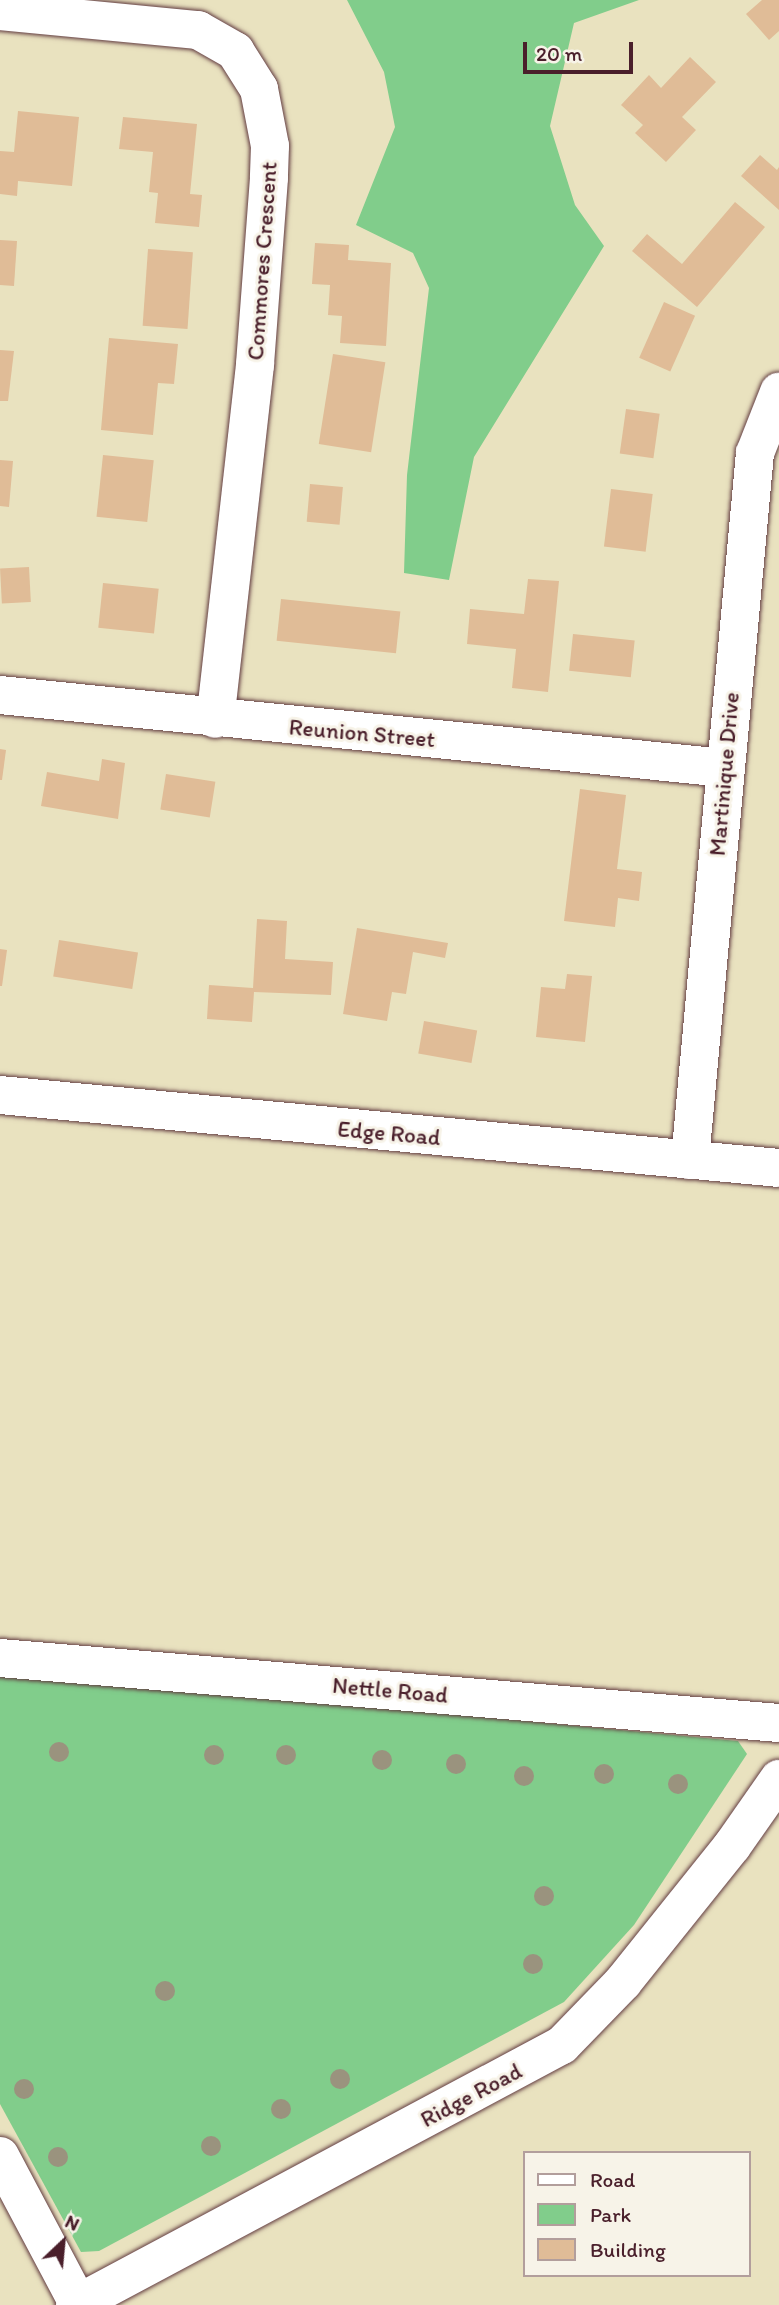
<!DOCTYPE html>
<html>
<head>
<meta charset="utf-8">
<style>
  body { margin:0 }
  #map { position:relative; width:779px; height:2305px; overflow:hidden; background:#e9e2bf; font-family:Itim,sans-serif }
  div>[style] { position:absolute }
  .green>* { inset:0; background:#81cd8b }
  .building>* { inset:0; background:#e0bc97; transform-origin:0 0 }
  .roads { filter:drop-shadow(0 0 2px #623c41) drop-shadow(0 0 2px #623c41) }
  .minor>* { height:38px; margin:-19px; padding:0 19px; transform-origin:19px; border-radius:19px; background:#fff }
  .trees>* { width:20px; height:20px; margin:-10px; border-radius:50%; background:#9a937e }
  span { translate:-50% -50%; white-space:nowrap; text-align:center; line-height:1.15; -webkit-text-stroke:6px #f7f3e8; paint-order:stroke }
  .street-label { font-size:23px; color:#4a1f2b }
  .legend { position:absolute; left:523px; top:2151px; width:228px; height:126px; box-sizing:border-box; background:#f7f3e8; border:2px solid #b29e9c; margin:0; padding:9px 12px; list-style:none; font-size:21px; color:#4a1f2b }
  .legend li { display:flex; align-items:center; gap:14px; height:35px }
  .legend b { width:35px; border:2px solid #b29e9c }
  .north { position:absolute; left:28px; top:2207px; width:70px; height:70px; -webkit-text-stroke:5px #f7f3e8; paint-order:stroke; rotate:26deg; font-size:19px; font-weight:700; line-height:28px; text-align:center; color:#4a1f2b }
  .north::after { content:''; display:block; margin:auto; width:24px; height:32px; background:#4a1f2b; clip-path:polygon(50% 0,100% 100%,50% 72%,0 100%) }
  .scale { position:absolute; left:523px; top:42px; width:110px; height:32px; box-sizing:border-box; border:4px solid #4a1f2b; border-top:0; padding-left:9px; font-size:21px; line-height:24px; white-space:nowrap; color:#4a1f2b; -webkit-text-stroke:5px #f7f3e8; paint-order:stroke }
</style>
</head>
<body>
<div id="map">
  <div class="green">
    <i style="clip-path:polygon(347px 0,639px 0,574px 23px,550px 126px,575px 205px,604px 246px,474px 457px,449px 580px,404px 573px,407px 475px,429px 288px,413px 253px,356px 225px,395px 127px,384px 72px)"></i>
    <i style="clip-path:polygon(0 1672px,738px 1741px,747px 1754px,634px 1925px,564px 2002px,99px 2251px,81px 2252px,0 2104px)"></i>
  </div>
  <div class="building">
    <i style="clip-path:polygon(762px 0,779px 0,779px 31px,769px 40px,746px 14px)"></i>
    <i style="clip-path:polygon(690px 57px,716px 82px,682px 117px,696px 130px,666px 162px,635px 133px,643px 125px,621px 105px,649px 75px,661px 88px)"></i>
    <i style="clip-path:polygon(18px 111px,79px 117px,72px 186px,18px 181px,17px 196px,0 194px,0 151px,14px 152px)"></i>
    <i style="clip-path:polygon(123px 117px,197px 124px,190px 194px,202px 195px,199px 227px,155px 223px,158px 193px,149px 192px,153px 152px,119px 149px)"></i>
    <i style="clip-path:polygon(760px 155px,777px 170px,779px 167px,779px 210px,741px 176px)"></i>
    <i style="clip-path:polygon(735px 202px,765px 227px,697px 307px,632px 251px,647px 234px,682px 264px)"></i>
    <i style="clip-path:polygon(0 240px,17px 241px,14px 286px,0 285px)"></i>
    <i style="clip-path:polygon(315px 243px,349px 245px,348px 260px,391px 263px,386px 346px,340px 343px,342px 316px,328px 315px,330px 285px,312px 284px)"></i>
    <i style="left:148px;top:249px;width:45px;height:77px;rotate:4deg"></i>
    <i style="left:664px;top:302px;width:34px;height:61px;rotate:24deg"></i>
    <i style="clip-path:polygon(109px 338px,178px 344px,174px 384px,158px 383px,153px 435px,101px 430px)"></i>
    <i style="clip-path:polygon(0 350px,14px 351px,8px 401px,0 401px)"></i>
    <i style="left:333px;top:354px;width:53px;height:91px;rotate:9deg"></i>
    <i style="left:626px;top:409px;width:34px;height:45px;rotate:8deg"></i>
    <i style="left:103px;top:455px;width:51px;height:62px;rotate:6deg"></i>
    <i style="clip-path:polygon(0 460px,13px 461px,9px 507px,0 506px)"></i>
    <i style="left:310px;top:484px;width:33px;height:38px;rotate:5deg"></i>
    <i style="left:611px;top:489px;width:42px;height:58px;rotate:7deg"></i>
    <i style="left:29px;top:567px;width:35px;height:29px;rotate:87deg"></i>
    <i style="clip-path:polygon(528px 579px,559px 581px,548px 692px,512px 688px,516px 649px,467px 644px,470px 609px,524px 614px)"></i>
    <i style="left:103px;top:583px;width:56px;height:45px;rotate:6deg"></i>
    <i style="left:281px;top:599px;width:120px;height:42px;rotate:6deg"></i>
    <i style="left:573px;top:634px;width:62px;height:37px;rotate:6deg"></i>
    <i style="clip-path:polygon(0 749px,6px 750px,2px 780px,0 780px)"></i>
    <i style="clip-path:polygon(102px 759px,125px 763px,118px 819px,41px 806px,47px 772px,99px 781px)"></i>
    <i style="left:166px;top:774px;width:50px;height:36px;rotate:9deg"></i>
    <i style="clip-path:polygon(580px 789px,626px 795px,617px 869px,642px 872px,639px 901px,618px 898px,615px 927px,564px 921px)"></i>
    <i style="clip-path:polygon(257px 919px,287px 921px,285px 959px,333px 962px,331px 995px,254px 992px,252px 1022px,207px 1019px,209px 985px,253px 988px)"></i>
    <i style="clip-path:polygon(357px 928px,448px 943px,445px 958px,413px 952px,406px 994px,392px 992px,387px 1021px,343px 1014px)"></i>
    <i style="left:59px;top:940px;width:80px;height:37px;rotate:9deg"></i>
    <i style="clip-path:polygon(0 949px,7px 950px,2px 986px,0 986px)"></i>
    <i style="clip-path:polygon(567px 974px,592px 976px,585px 1042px,536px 1037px,541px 987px,565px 989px)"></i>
    <i style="left:424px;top:1021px;width:54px;height:33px;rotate:10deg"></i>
  </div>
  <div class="roads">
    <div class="minor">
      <i style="left:0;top:11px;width:199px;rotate:5.5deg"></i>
      <i style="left:198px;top:30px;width:43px;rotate:29.6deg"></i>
      <i style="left:235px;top:51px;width:45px;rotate:57.7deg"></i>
      <i style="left:259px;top:89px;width:58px;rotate:79.1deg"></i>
      <i style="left:270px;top:146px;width:32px;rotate:92deg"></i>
      <i style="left:269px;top:178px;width:188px;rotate:94.3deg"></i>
      <i style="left:255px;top:365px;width:356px;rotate:96.4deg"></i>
      <i style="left:0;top:695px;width:729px;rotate:5.75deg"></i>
      <i style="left:0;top:1095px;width:782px;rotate:5.35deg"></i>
      <i style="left:690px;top:1160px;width:710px;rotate:-84.75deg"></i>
      <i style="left:755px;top:453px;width:66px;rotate:-68.5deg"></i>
      <i style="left:0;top:1658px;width:782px;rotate:4.77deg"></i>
      <i style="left:0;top:2156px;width:169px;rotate:62.1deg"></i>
      <i style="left:75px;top:2305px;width:552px;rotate:-28.1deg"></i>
      <i style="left:562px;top:2045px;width:88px;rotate:-45.9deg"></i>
      <i style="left:623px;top:1982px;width:174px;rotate:-51.3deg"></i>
      <i style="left:732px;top:1846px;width:82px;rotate:-55deg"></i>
    </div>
  </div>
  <div class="trees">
    <i style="left:59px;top:1752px"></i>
    <i style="left:214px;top:1755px"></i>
    <i style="left:286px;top:1755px"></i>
    <i style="left:382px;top:1760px"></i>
    <i style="left:456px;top:1764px"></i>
    <i style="left:604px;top:1774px"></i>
    <i style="left:524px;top:1776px"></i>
    <i style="left:678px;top:1784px"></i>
    <i style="left:544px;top:1896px"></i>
    <i style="left:533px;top:1964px"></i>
    <i style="left:165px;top:1991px"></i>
    <i style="left:340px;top:2079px"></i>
    <i style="left:24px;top:2089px"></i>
    <i style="left:281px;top:2109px"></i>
    <i style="left:211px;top:2146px"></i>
    <i style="left:58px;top:2157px"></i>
  </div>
  <div class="street-label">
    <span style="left:262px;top:261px;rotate:-86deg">Commores Crescent</span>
    <span style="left:362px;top:733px;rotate:5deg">Reunion Street</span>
    <span style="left:724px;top:774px;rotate:-85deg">Martinique Drive</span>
    <span style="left:389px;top:1133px;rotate:5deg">Edge Road</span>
    <span style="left:390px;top:1690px;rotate:5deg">Nettle Road</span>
    <span style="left:471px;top:2095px;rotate:-28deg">Ridge Road</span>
  </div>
  <ul class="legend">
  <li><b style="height:9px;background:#fff"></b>Road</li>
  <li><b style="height:19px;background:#81cd8b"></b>Park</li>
  <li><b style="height:19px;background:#e0bc97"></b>Building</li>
  </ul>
  <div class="north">N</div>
  <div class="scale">20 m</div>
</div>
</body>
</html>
